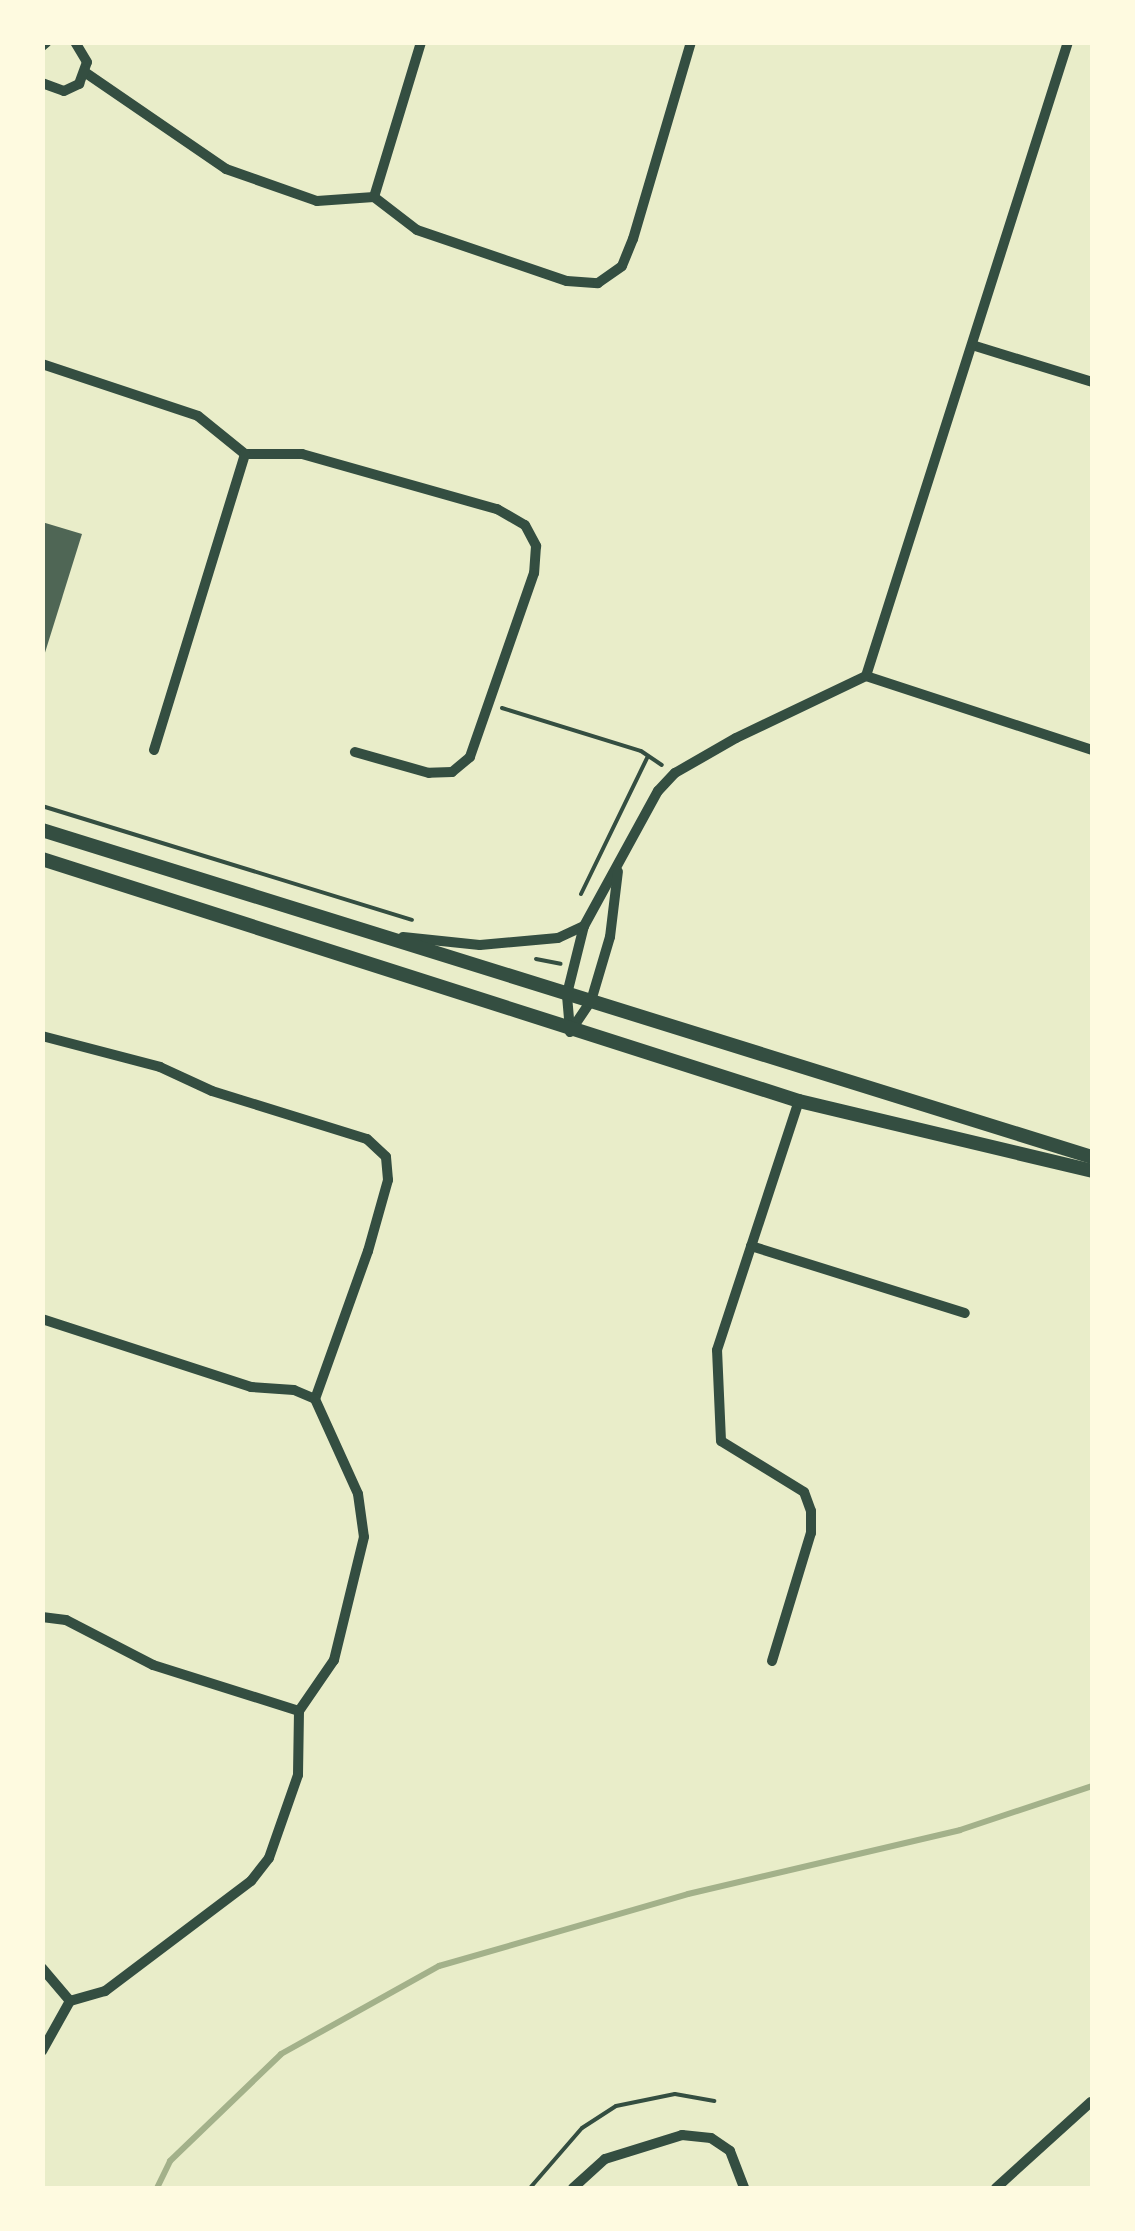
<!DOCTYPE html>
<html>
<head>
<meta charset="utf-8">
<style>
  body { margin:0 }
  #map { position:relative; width:1135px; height:2231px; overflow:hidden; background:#e9edc9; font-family:Mulish,sans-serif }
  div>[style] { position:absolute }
  .stream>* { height:6px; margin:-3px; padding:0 3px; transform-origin:3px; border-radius:3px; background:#a3b18a }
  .building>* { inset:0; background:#4f6655 }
  .path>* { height:4px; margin:-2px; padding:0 2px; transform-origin:2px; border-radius:2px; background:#344e41 }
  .minor>* { height:10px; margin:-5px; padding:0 5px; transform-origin:5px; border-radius:5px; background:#344e41 }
  .tertiary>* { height:14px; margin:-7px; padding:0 7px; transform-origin:7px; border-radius:7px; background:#344e41 }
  span { translate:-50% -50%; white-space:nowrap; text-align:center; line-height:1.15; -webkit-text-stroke:9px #fefae0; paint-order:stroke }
  .frame { position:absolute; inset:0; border:45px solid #fefae0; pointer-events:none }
</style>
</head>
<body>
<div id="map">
  <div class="stream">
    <i style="left:157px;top:2188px;width:30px;rotate:-64deg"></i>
    <i style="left:170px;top:2161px;width:154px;rotate:-43.9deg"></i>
    <i style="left:281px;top:2054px;width:181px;rotate:-29.1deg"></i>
    <i style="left:439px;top:1966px;width:259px;rotate:-16.1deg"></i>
    <i style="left:688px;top:1894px;width:279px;rotate:-13.2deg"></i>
    <i style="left:960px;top:1830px;width:139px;rotate:-18.4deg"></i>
  </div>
  <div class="building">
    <i style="clip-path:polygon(42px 522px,82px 534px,43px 659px,42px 659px)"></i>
  </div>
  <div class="path">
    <i style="left:502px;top:708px;width:145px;rotate:17.2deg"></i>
    <i style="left:641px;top:751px;width:25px;rotate:34deg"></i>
    <i style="left:42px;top:806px;width:387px;rotate:17.1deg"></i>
    <i style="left:581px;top:894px;width:153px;rotate:-64.1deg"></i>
    <i style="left:536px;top:959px;width:25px;rotate:11deg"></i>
    <i style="left:530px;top:2188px;width:79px;rotate:-49.1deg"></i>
    <i style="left:582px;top:2128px;width:40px;rotate:-32.9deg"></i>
    <i style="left:616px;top:2106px;width:60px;rotate:-11.5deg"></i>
    <i style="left:675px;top:2094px;width:40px;rotate:10deg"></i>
  </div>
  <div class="minor">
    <i style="left:42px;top:46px;width:6px;rotate:-39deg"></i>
    <i style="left:86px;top:73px;width:170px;rotate:34.4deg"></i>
    <i style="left:226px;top:169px;width:96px;rotate:19.4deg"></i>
    <i style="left:317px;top:201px;width:57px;rotate:-4deg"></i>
    <i style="left:374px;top:197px;width:54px;rotate:37.5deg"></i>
    <i style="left:417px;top:230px;width:158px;rotate:18.8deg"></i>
    <i style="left:567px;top:281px;width:31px;rotate:4deg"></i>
    <i style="left:598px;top:283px;width:29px;rotate:-35deg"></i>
    <i style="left:622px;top:266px;width:29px;rotate:-68deg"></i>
    <i style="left:633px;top:239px;width:205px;rotate:-73.6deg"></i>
    <i style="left:42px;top:83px;width:23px;rotate:20deg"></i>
    <i style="left:64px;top:91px;width:17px;rotate:-25deg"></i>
    <i style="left:79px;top:84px;width:23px;rotate:-70deg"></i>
    <i style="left:87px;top:62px;width:23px;rotate:-121deg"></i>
    <i style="left:374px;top:197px;width:162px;rotate:-73.1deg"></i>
    <i style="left:972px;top:345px;width:126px;rotate:17.1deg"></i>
    <i style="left:42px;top:364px;width:164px;rotate:18.4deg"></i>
    <i style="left:198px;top:416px;width:60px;rotate:39deg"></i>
    <i style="left:245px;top:454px;width:57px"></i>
    <i style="left:302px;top:454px;width:203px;rotate:15.8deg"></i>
    <i style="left:497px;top:509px;width:32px;rotate:30deg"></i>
    <i style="left:525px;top:525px;width:24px;rotate:62deg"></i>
    <i style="left:536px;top:546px;width:27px;rotate:94deg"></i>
    <i style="left:534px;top:573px;width:195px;rotate:109.2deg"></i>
    <i style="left:470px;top:757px;width:23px;rotate:140deg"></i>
    <i style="left:452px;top:772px;width:23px;rotate:178deg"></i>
    <i style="left:429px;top:773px;width:77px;rotate:-164.2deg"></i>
    <i style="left:866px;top:676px;width:238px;rotate:18.1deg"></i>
    <i style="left:154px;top:750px;width:310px;rotate:-72.9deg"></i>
    <i style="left:403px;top:937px;width:77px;rotate:5.9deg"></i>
    <i style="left:480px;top:945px;width:78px;rotate:-5.1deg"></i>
    <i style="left:558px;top:938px;width:29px;rotate:-25deg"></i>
    <i style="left:570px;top:1030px;width:36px;rotate:-95deg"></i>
    <i style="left:567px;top:994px;width:70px;rotate:-76deg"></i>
    <i style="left:584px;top:926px;width:154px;rotate:-61.3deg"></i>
    <i style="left:658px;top:791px;width:25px;rotate:-47deg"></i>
    <i style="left:675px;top:773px;width:70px;rotate:-29.8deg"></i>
    <i style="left:736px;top:738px;width:144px;rotate:-25.5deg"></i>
    <i style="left:866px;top:676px;width:665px;rotate:-72.33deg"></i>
    <i style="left:570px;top:1032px;width:37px;rotate:-56deg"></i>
    <i style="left:591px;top:1001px;width:67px;rotate:-73.5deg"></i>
    <i style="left:610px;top:937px;width:66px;rotate:-83.1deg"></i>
    <i style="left:42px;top:1036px;width:122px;rotate:14.7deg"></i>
    <i style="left:160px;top:1067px;width:57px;rotate:24.8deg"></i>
    <i style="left:212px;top:1091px;width:162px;rotate:17.2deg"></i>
    <i style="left:367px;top:1139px;width:26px;rotate:43deg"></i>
    <i style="left:386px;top:1157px;width:23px;rotate:85deg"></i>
    <i style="left:388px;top:1180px;width:74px;rotate:105.7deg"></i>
    <i style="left:368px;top:1251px;width:157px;rotate:109.7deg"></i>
    <i style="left:751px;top:1246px;width:224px;rotate:17.4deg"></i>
    <i style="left:42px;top:1319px;width:220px;rotate:18deg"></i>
    <i style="left:251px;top:1387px;width:43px;rotate:4deg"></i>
    <i style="left:294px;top:1390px;width:23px;rotate:23deg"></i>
    <i style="left:315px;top:1399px;width:104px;rotate:65.6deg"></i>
    <i style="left:358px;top:1494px;width:43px;rotate:82.1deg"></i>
    <i style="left:364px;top:1537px;width:127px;rotate:103.7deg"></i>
    <i style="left:334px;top:1660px;width:62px;rotate:124.5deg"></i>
    <i style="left:299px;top:1711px;width:64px;rotate:90.9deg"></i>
    <i style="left:298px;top:1775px;width:88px;rotate:109.3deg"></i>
    <i style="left:269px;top:1858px;width:29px;rotate:128deg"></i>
    <i style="left:251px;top:1881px;width:183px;rotate:143deg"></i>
    <i style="left:105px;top:1991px;width:36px;rotate:164deg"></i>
    <i style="left:70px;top:2001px;width:57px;rotate:119.2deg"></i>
    <i style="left:42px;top:1617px;width:24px;rotate:7deg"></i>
    <i style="left:66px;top:1620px;width:98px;rotate:27.3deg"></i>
    <i style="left:153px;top:1665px;width:153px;rotate:17.5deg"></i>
    <i style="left:772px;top:1661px;width:134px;rotate:-73.1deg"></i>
    <i style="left:811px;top:1533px;width:22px;rotate:-90deg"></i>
    <i style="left:811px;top:1511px;width:20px;rotate:-110deg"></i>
    <i style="left:804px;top:1492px;width:97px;rotate:-148.4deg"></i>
    <i style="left:721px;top:1441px;width:91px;rotate:-92.5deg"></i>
    <i style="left:717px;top:1350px;width:262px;rotate:-71.8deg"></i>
    <i style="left:42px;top:1968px;width:43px;rotate:49.7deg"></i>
    <i style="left:573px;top:2188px;width:43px;rotate:-42.2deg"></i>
    <i style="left:605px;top:2159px;width:81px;rotate:-17.3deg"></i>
    <i style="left:682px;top:2135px;width:29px;rotate:6deg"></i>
    <i style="left:711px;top:2138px;width:23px;rotate:34deg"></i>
    <i style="left:730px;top:2151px;width:40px;rotate:69deg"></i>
    <i style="left:996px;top:2188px;width:128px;rotate:-42.2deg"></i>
  </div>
  <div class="tertiary">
    <i style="left:42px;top:830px;width:1100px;rotate:17.3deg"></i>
    <i style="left:42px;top:859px;width:795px;rotate:17.73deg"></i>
    <i style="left:799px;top:1101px;width:301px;rotate:13.4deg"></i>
  </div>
  <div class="frame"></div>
</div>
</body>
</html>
